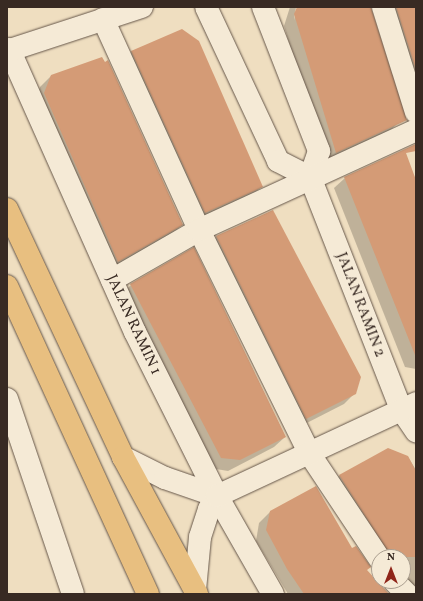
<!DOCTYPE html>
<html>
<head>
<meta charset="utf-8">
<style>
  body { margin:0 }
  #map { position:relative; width:423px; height:601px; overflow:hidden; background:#efdec0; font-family:Vollkorn,serif }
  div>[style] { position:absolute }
  .shadow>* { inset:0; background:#0003 }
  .building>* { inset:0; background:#d49b76 }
  .roads { filter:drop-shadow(0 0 1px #66574a) drop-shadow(0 0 1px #66574a) }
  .minor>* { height:22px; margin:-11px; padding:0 11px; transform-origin:11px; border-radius:11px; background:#f5ead6 }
  .highway>* { height:22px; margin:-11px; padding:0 11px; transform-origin:11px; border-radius:11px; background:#e8bf80 }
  span { translate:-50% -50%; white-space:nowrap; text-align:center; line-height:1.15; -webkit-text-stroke:4px #f5ead6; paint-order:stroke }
  .street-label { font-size:15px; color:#382a23 }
  .frame { position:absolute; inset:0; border:8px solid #382a23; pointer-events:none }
  .north { position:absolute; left:371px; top:549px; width:40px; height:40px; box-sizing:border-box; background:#f5ead6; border:1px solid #a99d8e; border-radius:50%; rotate:0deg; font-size:11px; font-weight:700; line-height:16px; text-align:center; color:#382a23 }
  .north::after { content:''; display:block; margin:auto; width:14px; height:18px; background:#8f2418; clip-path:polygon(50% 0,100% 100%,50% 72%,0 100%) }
</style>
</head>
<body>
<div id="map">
  <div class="shadow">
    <i style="clip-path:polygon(290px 7px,296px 7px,294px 20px,298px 7px,370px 7px,396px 125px,385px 135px,325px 163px,284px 26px)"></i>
    <i style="clip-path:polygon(375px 7px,416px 7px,416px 114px)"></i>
    <i style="clip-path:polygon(132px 51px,261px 187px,251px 197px,194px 223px,121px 62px)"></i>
    <i style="clip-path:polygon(51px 76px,182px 225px,171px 235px,108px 272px,34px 104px,40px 87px)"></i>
    <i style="clip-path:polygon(404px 151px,416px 182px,416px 369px,405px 367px,334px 188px,345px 178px)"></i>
    <i style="clip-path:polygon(272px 211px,360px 377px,355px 393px,344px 404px,295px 429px,206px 247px,216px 237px)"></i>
    <i style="clip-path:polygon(131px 285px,285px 437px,274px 447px,228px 471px,210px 468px,120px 295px)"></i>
    <i style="clip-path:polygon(389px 449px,408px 457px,416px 470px,416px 594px,392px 582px,380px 581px,403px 581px,403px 557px,379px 557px,329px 486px,339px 476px)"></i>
    <i style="clip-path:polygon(270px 512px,357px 573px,381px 594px,288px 594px,256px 541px,259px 523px)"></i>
    <i style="clip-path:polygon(379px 564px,379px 581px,378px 581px)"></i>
  </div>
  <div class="building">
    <i style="clip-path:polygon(297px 7px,371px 7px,407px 120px,336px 153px,294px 14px)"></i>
    <i style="clip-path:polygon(396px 7px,416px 7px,416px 70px)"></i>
    <i style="clip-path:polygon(182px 29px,199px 41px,263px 187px,205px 213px,131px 51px)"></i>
    <i style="clip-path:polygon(102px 57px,105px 62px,108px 60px,183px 225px,118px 262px,44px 93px,51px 75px)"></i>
    <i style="clip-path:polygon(416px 144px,416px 151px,406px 153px,416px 180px,415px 355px,344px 177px)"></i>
    <i style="clip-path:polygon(273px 210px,361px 377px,356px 394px,306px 419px,216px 236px)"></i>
    <i style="clip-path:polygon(194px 247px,286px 437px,240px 460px,221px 458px,130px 284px)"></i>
    <i style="clip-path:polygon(388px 448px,408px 456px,416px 471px,416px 557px,391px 557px,339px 475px)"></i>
    <i style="clip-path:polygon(316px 486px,352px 548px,356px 546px,371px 567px,367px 570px,389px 594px,304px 594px,287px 569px,266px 530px,270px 511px)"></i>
  </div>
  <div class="roads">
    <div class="minor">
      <i style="left:206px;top:7px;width:170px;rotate:64.9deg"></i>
      <i style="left:278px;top:161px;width:36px;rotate:27deg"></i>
      <i style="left:263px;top:7px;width:155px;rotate:68.7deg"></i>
      <i style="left:319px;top:151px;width:28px;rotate:109deg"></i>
      <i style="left:310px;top:177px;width:249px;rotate:68.6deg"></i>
      <i style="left:401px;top:409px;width:27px;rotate:56deg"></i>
      <i style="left:383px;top:7px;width:110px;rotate:72.6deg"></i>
      <i style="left:103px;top:19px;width:232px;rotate:65.5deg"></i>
      <i style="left:199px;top:230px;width:249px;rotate:63.7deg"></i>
      <i style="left:309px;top:453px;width:126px;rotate:56.3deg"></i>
      <i style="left:9px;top:49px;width:310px;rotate:66deg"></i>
      <i style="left:135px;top:332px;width:183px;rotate:63.4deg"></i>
      <i style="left:217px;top:496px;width:113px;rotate:60.3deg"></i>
      <i style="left:7px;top:51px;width:142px;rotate:-18.1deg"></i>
      <i style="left:112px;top:280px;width:100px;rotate:-29.9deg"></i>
      <i style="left:199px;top:230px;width:239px;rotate:-24.7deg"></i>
      <i style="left:7px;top:399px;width:206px;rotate:71.3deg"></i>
      <i style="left:123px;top:457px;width:47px;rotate:26.6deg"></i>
      <i style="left:165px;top:478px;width:55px;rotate:19.1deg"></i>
      <i style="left:394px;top:581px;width:18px;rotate:45deg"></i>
      <i style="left:195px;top:590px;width:53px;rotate:-84.6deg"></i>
      <i style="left:200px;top:537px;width:29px;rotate:-72deg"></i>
      <i style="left:209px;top:509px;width:15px;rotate:-58deg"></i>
      <i style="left:217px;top:496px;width:220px;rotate:-25deg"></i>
    </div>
    <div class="highway">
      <i style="left:7px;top:209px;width:274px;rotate:64.9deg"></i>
      <i style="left:123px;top:457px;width:156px;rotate:61.6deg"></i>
      <i style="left:7px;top:286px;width:339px;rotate:65.4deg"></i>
    </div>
  </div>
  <div class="street-label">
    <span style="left:360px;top:305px;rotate:69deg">JALAN RAMIN 2</span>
    <span style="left:133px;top:325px;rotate:65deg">JALAN RAMIN 1</span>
  </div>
  <div class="frame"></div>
  <div class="north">N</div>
</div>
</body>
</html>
